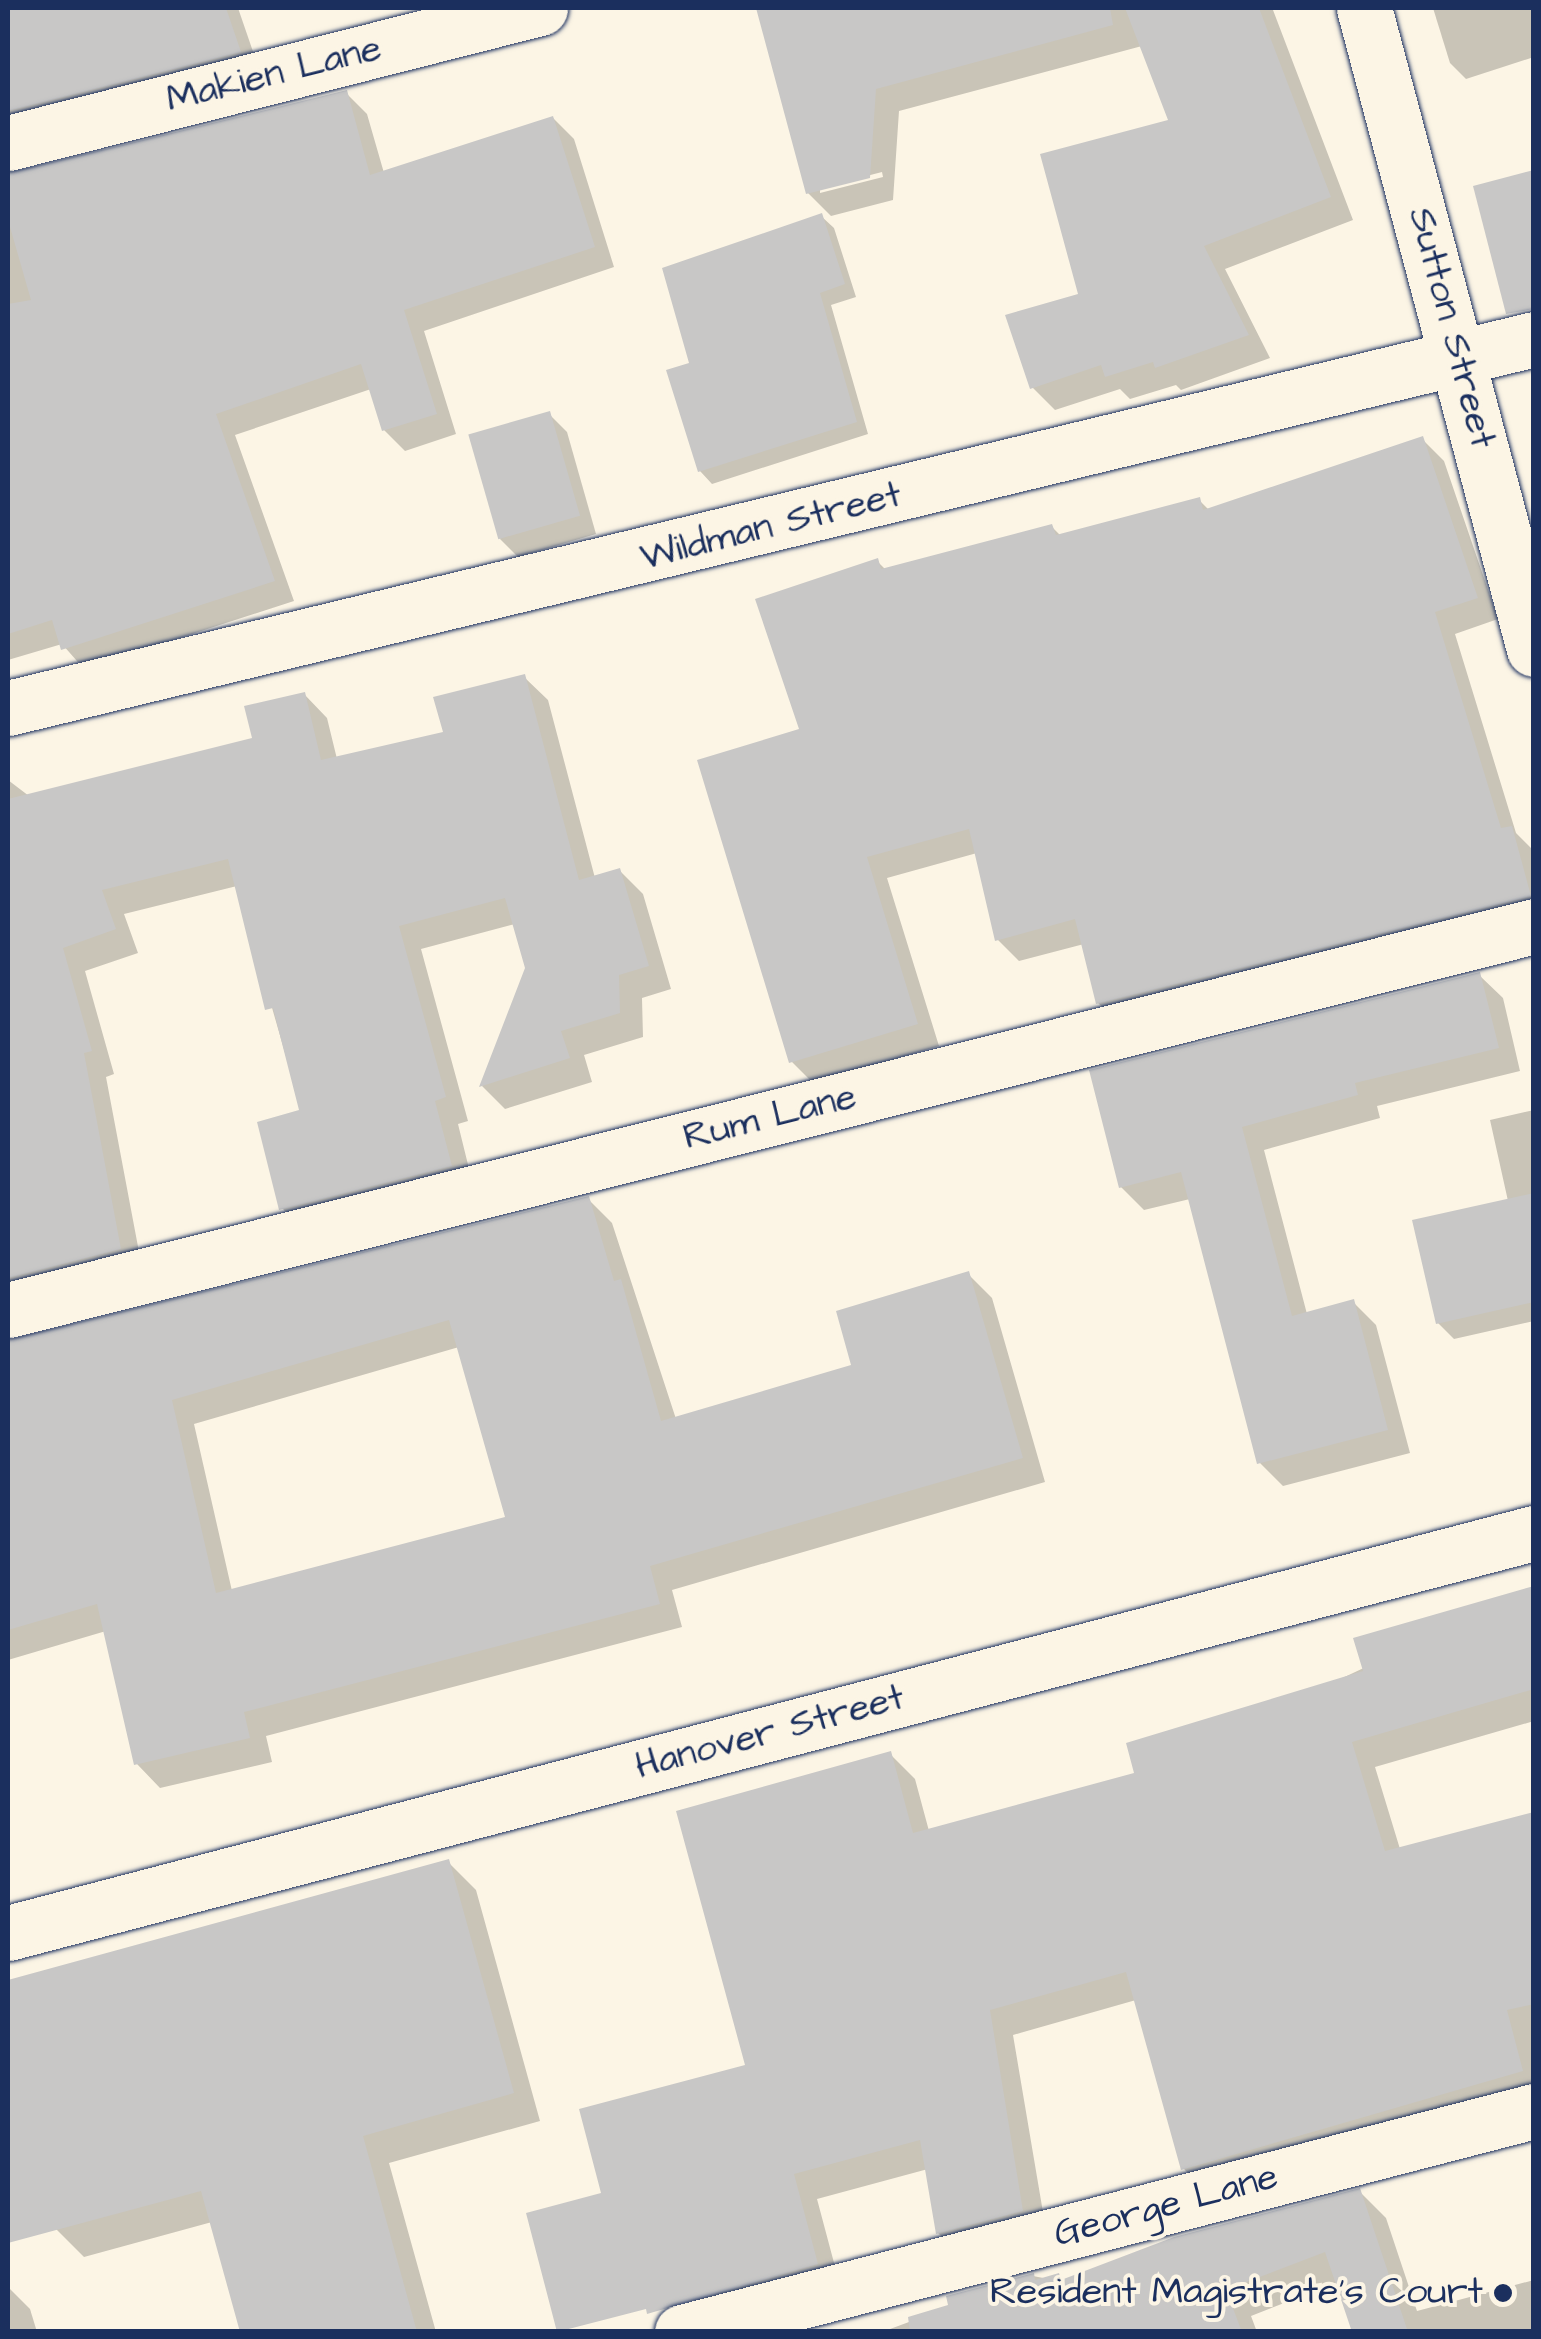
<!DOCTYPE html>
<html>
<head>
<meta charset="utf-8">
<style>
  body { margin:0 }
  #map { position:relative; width:1541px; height:2339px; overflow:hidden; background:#fcf5e5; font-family:"Architects Daughter",sans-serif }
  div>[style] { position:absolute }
  .shadow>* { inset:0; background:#0003 }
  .building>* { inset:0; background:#c8c7c6; transform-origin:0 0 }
  .roads { filter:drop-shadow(0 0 2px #1b2f5e) drop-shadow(0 0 2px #1b2f5e) }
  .minor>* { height:55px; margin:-27.5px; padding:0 27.5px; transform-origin:27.5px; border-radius:27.5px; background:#fcf5e5 }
  .dots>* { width:28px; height:28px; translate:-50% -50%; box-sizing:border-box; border:5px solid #fcf5e5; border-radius:50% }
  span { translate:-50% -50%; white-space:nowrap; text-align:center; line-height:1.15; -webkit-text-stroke:8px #fcf5e5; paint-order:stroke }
  .street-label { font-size:38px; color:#1b2f5e }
  .poi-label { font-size:38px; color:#1b2f5e }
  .right { translate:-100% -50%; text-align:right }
  .frame { position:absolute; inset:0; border:10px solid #1b2f5e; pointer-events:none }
</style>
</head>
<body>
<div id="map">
  <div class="shadow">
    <i style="clip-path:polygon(8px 8px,238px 8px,260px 72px,8px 147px)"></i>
    <i style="clip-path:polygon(evenodd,759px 8px,1284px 8px,1273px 10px,1353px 220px,1225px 269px,1270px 358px,1181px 390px,1176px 385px,1130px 399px,1120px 389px,1055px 410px,1032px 387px,1171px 122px,1142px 46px,899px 111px,893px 200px,831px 216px,808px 193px,759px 8px,882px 172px,883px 177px,820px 193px,820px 188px,882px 172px)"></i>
    <i style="clip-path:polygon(1433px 8px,1534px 8px,1534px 57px,1466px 79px,1450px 63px)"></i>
    <i style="clip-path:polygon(346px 93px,367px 114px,384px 173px,553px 118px,574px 139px,614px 267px,424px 331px,456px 434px,405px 451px,384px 430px,371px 389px,235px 435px,294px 601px,84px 669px,62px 644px,8px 660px,8px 173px)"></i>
    <i style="clip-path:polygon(821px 216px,834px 228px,856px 297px,831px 305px,868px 434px,712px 484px,700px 471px,692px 364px)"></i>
    <i style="clip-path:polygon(549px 414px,567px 432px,596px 534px,518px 557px,500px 539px)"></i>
    <i style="clip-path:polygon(1422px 439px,1444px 461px,1498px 619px,1455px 634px,1516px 833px,1533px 850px,1534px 921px,1120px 1024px,1098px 1003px,1084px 944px,1019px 961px,998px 940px,977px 853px,887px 878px,939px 1046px,813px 1083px,792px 1062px,802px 731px,877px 561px,886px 570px,1052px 527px,1061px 536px,1199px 500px,1210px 511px)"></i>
    <i style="clip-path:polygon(524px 677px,548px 700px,595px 878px,620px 871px,643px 894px,671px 989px,642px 998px,643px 1037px,584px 1055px,592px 1082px,505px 1109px,482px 1086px,528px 968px,515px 924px,421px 949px,468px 1121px,458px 1124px,474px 1189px,305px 1232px,282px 1208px,302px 1112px,237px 886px,124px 914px,138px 953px,85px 971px,114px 1074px,106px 1077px,143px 1273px,8px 1315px,8px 780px,29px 796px,255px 739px,304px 694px,327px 718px,337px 759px,446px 734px)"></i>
    <i style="clip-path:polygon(1479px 975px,1503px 998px,1520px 1071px,1377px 1106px,1380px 1118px,1264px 1150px,1307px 1314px,1353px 1302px,1376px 1325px,1410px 1453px,1283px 1486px,1260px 1463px,1190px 1199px,1144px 1210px,1121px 1187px)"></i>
    <i style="clip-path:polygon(1534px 1110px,1534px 1321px,1454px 1339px,1438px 1323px,1508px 1201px,1490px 1120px)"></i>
    <i style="clip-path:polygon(evenodd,588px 1199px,612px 1223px,676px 1419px,855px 1367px,968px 1274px,992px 1298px,1045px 1482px,672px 1590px,682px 1627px,266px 1736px,272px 1762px,160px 1788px,137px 1764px,106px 1631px,8px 1660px,8px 1340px,588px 1199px,459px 1347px,508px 1519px,232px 1591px,194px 1424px,459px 1347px)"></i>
    <i style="clip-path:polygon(1534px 1588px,1534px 1721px,1375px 1767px,1400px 1849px,1534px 1814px,1534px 2099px,1208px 2194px,1184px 2169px,1136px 2000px,1013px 2035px,1047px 2236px,963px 2258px,938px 2233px,928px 2169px,817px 2199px,841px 2289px,716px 2322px,691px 2297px,748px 2066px,890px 1754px,915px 1779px,929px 1831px,1138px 1774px)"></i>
    <i style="clip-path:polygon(448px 1862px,476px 1890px,540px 2121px,389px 2163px,436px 2332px,242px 2332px,212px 2222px,84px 2257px,56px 2229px,8px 2048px,8px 1982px)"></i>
    <i style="clip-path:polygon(1359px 2191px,1386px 2218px,1417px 2311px,1534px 2280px,1534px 2332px,1355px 2332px,1338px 2282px,1251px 2316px,1257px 2332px,882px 2332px,1033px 2276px,1064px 2282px)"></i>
    <i style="clip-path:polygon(8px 2287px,30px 2309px,37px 2332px,8px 2332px)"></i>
  </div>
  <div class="building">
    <i style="clip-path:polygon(8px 8px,226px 8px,241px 52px,8px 111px)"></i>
    <i style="clip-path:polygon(756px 8px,1110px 8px,1113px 25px,876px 89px,870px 178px,806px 194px)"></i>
    <i style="clip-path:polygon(1125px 8px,1259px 8px,1331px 197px,1204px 246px,1249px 335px,1155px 368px,1153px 362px,1105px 377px,1101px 365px,1030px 389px,1005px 315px,1078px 294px,1040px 154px,1168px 120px)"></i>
    <i style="clip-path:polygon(347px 90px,370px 175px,553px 116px,595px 247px,404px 310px,437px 414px,382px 431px,361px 364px,216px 414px,275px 581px,61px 650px,52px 620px,8px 634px,8px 304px,31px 300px,8px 220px,8px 173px)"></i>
    <i style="clip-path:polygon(1534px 170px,1534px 309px,1506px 314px,1473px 186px)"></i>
    <i style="clip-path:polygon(822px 213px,845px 284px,820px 293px,857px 422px,698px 472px,666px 370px,689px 363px,662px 268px)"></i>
    <i style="left:550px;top:411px;width:109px;height:85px;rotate:74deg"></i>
    <i style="clip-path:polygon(1423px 436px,1478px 598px,1435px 612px,1501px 828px,1512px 826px,1531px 896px,1096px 1004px,1075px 919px,995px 941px,969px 829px,867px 857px,918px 1024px,789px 1063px,697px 760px,799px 729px,755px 599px,878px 558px,881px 569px,1052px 524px,1056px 535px,1200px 497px,1203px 510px)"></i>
    <i style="clip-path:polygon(525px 674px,579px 880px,620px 868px,649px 966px,619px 975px,620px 1013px,561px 1031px,570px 1058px,479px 1087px,525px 968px,505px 898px,399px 926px,446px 1097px,435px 1101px,452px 1166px,279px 1210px,257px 1122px,299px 1110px,273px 1008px,265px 1010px,228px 859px,102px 890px,116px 929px,63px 948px,92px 1051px,84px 1053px,121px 1249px,8px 1278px,8px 799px,252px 738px,244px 706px,305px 692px,321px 760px,443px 732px,433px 697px)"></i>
    <i style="clip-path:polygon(1480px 972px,1499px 1048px,1355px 1083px,1358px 1095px,1242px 1127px,1292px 1316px,1354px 1299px,1388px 1430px,1257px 1464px,1181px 1172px,1119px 1188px,1089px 1070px)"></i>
    <i style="clip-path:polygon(1534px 1193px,1534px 1302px,1436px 1324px,1412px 1220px)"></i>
    <i style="clip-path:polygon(evenodd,589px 1196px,614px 1281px,621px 1279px,661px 1421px,851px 1365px,836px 1311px,969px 1271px,1023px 1458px,650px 1566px,660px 1604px,244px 1712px,250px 1738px,134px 1765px,97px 1604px,8px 1630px,8px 1340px,589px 1196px,449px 1320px,505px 1517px,216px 1593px,172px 1400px,449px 1320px)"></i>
    <i style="clip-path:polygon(1534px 1586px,1534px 1689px,1352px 1742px,1385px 1851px,1534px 1812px,1534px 2004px,1507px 2010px,1523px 2071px,1181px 2170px,1126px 1972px,990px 2010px,1023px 2211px,936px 2234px,920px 2140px,794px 2174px,818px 2264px,647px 2314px,646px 2309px,557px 2332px,526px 2213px,601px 2193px,579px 2109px,745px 2065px,676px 1811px,891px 1751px,913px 1833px,1134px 1773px,1126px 1743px,1363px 1671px,1353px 1638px)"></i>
    <i style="clip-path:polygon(449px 1859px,514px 2093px,363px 2136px,417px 2332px,240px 2332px,201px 2191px,8px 2243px,8px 1980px)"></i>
    <i style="clip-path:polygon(1360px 2188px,1408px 2332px,1352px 2332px,1325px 2252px,1226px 2290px,1242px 2332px,910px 2332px,908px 2317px,948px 2305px,946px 2296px,1034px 2273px,1035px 2280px,1059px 2273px,1061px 2280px,1174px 2237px)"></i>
  </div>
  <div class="roads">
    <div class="minor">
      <i style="left:1364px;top:8px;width:663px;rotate:75.15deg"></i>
      <i style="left:8px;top:143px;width:549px;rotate:-14.24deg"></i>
      <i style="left:8px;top:708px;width:1570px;rotate:-13.59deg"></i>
      <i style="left:8px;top:1310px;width:1574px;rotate:-14.12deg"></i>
      <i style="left:8px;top:1933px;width:1578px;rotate:-14.69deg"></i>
      <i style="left:682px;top:2332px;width:880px;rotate:-14.54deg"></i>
    </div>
  </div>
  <div class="dots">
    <i style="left:1503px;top:2293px;background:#1b2f5e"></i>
  </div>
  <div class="street-label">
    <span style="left:274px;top:75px;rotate:-14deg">Makien Lane</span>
    <span style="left:1451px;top:328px;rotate:75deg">Sutton Street</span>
    <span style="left:771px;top:527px;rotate:-14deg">Wildman Street</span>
    <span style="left:770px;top:1118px;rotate:-14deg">Rum Lane</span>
    <span style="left:770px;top:1733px;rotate:-15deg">Hanover Street</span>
    <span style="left:1166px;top:2206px;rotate:-15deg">George Lane</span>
  </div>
  <div class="poi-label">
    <span class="right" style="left:1483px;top:2293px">Resident Magistrate's Court</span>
  </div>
  <div class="frame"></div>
</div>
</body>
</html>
